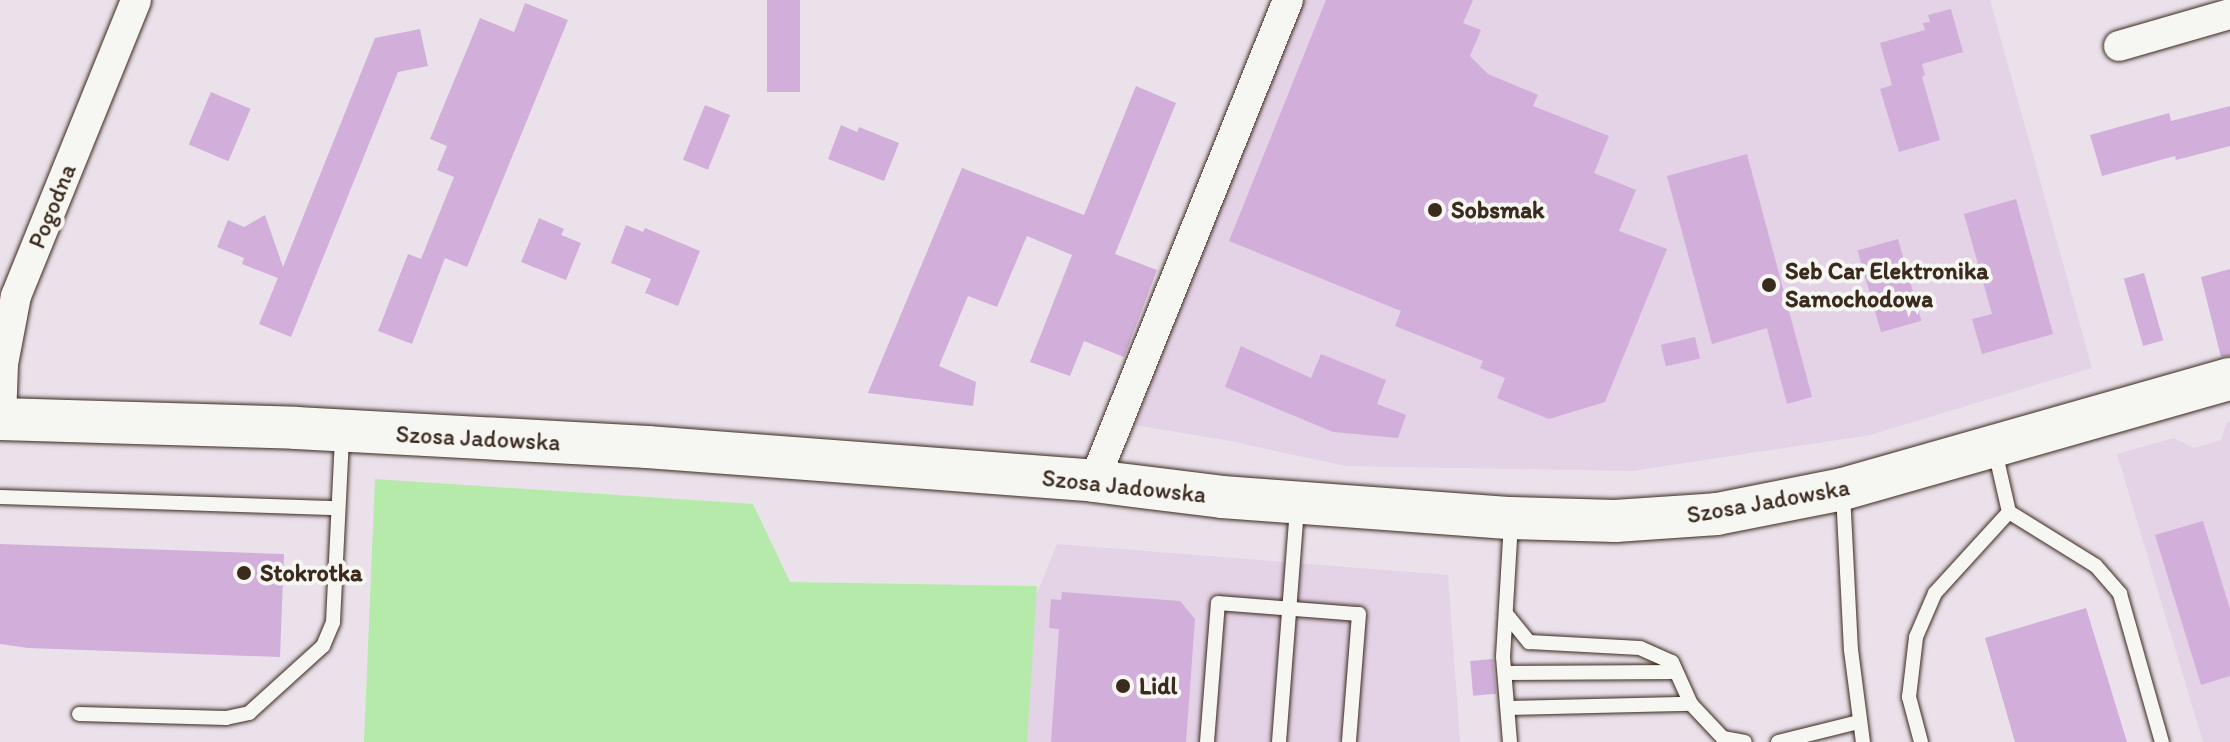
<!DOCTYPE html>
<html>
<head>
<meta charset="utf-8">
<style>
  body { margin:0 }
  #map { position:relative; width:2230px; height:742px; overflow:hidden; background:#ebe1eb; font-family:Itim,sans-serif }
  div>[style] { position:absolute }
  .built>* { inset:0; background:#e4d2e6 }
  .green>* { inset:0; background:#b6eaab }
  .building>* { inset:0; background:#d2afda; transform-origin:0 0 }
  .roads { filter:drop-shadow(0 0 2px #3b2a1e) drop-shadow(0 0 2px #3b2a1e) }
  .lane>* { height:14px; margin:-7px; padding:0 7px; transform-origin:7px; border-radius:7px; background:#f6f6f2 }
  .street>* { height:30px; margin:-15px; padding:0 15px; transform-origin:15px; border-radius:15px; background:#f6f6f2 }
  .secondary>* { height:42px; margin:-21px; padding:0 21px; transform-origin:21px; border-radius:21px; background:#f6f6f2 }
  .dots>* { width:22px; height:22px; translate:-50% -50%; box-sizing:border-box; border:4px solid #f6f6f2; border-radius:50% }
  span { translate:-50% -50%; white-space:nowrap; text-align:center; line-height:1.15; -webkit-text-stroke:8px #f6f6f2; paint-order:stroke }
  .street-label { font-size:24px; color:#3b2a1e }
  .poi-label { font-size:24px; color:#3b2a1e; font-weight:700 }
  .left { translate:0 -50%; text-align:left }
</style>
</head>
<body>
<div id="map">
  <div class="built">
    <i style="clip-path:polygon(1299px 0,1990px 0,2092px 368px,1870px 435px,1632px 471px,1346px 466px,1225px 440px,1135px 425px)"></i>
    <i style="clip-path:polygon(2227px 422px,2230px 422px,2230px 742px,2203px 742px,2117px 454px,2174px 438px,2194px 448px,2221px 440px)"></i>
    <i style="clip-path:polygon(1057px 544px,1448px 575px,1460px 742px,977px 742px)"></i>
  </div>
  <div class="green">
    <i style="clip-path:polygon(375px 479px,753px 504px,790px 582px,1037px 586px,1027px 742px,364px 742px)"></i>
  </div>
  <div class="building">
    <i style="left:767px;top:0;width:33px;height:92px"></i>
    <i style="clip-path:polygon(1326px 0,1473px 0,1463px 23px,1481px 30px,1470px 56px,1488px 74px,1538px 95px,1533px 106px,1609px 136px,1594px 173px,1636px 190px,1619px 231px,1667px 249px,1605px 402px,1549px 419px,1497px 398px,1505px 378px,1480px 368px,1483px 361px,1395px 326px,1401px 311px,1229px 241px)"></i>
    <i style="clip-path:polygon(525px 3px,568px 20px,467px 267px,445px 258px,412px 344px,378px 331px,408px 254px,421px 259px,454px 177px,437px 170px,447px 146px,430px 139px,480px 18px,514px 32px)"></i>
    <i style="clip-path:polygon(1951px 9px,1963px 52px,1922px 64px,1925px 75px,1922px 77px,1940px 140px,1899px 152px,1880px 89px,1892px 85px,1880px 43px,1925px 30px,1923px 23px,1930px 22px,1928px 15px)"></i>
    <i style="clip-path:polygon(420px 29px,428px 66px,398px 72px,291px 337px,259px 324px,278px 278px,242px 264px,244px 258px,217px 247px,228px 220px,244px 227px,265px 215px,283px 267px,375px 38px)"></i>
    <i style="clip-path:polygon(1136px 86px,1176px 103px,1115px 254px,1157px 270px,1124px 357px,1084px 341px,1070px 376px,1030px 362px,1072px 255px,1027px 236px,997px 307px,968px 296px,939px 366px,976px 382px,973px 406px,868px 393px,962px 168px,1084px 215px)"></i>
    <i style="left:211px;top:92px;width:43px;height:57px;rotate:23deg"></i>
    <i style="left:705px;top:105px;width:27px;height:59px;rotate:22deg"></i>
    <i style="clip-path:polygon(2230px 106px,2230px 146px,2176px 160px,2175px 156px,2102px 176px,2090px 135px,2169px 113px,2171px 121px)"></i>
    <i style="clip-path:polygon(841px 125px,857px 132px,859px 127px,899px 143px,884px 181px,828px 159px)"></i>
    <i style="clip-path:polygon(1747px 154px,1812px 397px,1787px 404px,1767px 328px,1712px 344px,1667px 176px)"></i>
    <i style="clip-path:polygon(2016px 199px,2053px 334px,1982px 354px,1972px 319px,1992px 314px,1964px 214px)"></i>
    <i style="clip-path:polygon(539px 218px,564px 229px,561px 235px,581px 243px,566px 280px,521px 262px)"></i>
    <i style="clip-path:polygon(626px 225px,643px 232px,645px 228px,700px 251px,678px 306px,645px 293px,651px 279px,611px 263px)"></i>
    <i style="left:1898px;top:239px;width:85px;height:42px;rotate:74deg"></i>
    <i style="clip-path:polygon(2230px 269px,2230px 356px,2221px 357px,2201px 277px)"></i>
    <i style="left:2144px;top:273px;width:70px;height:21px;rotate:74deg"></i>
    <i style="left:1695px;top:337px;width:22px;height:35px;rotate:77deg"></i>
    <i style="clip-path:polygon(1241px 346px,1311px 378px,1321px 354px,1386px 380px,1377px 404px,1406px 415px,1398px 438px,1333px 432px,1225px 387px)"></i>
    <i style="clip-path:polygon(2203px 521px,2230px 609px,2230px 676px,2201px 685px,2155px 535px)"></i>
    <i style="clip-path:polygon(0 544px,284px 554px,280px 657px,28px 648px,0 644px)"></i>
    <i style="clip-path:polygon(1062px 592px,1180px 601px,1195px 619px,1186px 742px,1051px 742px,1059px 629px,1049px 628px,1051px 599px,1061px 600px)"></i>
    <i style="clip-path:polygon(2086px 608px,2127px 742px,2015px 742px,1985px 638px)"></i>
    <i style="left:1493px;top:659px;width:35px;height:23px;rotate:85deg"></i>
  </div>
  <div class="roads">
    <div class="lane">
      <i style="left:1995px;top:451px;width:63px;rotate:77.1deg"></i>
      <i style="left:2009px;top:512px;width:102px;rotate:31.8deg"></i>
      <i style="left:2096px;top:566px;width:37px;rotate:49deg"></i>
      <i style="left:2120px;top:594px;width:154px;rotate:74.2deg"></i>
      <i style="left:1843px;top:493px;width:157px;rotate:87.1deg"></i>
      <i style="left:1851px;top:650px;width:93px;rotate:82.6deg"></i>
      <i style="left:0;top:497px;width:338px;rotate:1.9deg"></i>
      <i style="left:1507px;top:615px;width:35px;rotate:51deg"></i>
      <i style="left:1529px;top:642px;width:111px;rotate:3.1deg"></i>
      <i style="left:1640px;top:648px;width:35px;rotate:24deg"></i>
      <i style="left:1672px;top:662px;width:46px;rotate:65.7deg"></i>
      <i style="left:1691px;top:704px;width:47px;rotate:46.7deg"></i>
      <i style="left:1723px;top:738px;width:22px;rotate:10deg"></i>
      <i style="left:1505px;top:673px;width:171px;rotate:-0.3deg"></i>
      <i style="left:1508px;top:708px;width:183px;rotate:-1.3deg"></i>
      <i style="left:79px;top:714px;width:147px;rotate:1.6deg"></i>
      <i style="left:226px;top:718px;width:24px;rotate:-12deg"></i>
      <i style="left:249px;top:713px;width:100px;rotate:-42.2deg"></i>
      <i style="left:323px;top:646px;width:26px;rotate:-67deg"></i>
      <i style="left:333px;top:622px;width:187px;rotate:-87.2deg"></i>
      <i style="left:1207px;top:742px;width:139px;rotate:-85.5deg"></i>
      <i style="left:1218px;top:603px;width:141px;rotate:4.5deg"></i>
      <i style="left:1359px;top:614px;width:128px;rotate:94.5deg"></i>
      <i style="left:1279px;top:742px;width:236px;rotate:-85.6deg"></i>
      <i style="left:1510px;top:742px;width:85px;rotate:-94.7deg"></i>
      <i style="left:1503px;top:657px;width:135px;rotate:-86.6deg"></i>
      <i style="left:1778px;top:742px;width:83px;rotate:-13.9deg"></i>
      <i style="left:1921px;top:742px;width:47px;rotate:-104.9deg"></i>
      <i style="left:1909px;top:697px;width:60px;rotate:-83.3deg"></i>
      <i style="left:1916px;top:637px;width:48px;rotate:-66.6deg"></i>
      <i style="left:1935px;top:593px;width:110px;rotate:-47.6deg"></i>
    </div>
    <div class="street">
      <i style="left:2119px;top:46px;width:116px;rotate:-16.1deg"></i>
      <i style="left:1px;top:419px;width:55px;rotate:-87.9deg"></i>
      <i style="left:3px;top:364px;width:69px;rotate:-79.2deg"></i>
      <i style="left:16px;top:296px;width:319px;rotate:-67.9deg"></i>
      <i style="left:1094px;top:481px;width:519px;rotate:-68.03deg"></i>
    </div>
    <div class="secondary">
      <i style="left:0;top:419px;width:296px;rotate:1.7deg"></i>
      <i style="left:296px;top:428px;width:352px;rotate:3.1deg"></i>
      <i style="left:647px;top:447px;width:448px;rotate:4.3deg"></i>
      <i style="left:1094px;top:481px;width:129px;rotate:7.1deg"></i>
      <i style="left:1222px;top:497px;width:290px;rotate:4.2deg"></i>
      <i style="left:1511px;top:518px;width:104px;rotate:1.7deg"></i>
      <i style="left:1615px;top:521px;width:102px;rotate:-3.9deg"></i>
      <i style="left:1717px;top:514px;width:128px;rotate:-11.2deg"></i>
      <i style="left:1843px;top:489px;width:402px;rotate:-15.9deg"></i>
    </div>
  </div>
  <div class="dots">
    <i style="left:1435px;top:210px;background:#3b2a1e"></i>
    <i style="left:1769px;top:285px;background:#3b2a1e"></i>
    <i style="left:244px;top:573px;background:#3b2a1e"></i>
    <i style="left:1123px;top:686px;background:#3b2a1e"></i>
  </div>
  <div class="street-label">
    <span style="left:52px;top:206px;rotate:-68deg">Pogodna</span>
    <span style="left:478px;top:438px;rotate:3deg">Szosa Jadowska</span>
    <span style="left:1124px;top:486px;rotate:6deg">Szosa Jadowska</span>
    <span style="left:1768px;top:501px;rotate:-10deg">Szosa Jadowska</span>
  </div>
  <div class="poi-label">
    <span class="left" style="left:1451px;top:210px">Sobsmak</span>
    <span class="left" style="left:1785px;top:285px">Seb Car Elektronika<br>Samochodowa</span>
    <span class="left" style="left:260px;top:573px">Stokrotka</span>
    <span class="left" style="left:1139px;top:686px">Lidl</span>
  </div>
</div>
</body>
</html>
